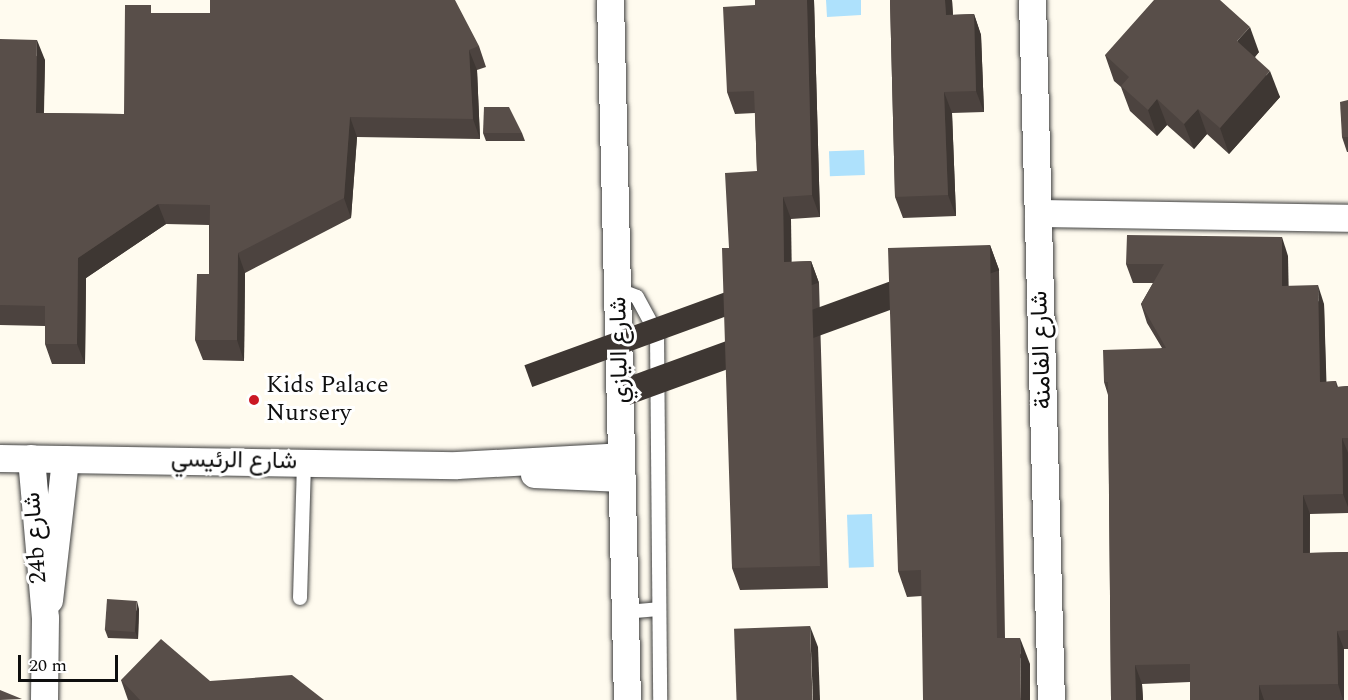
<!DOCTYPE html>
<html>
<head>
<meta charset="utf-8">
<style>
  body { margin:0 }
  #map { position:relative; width:1348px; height:700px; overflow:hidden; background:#fffbef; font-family:Spectral,Vazirmatn,serif }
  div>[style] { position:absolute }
  .water>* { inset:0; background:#aee1fc; transform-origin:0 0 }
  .roads { filter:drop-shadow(0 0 2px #414141) drop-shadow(0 0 2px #414141) }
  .service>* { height:14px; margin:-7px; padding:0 7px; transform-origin:7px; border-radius:7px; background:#fff }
  .minor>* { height:27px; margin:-13.5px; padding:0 13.5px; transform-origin:13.5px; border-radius:13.5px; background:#fff }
  .wall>* { inset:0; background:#4c433f }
  .shaded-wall>* { inset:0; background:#3e3733; transform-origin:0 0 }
  .building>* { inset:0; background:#584e49; transform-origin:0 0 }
  .dots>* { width:16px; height:16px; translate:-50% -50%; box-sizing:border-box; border:3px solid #fff; border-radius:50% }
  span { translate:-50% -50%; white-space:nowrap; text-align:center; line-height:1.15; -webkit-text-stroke:6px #fff; paint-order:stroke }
  .street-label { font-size:24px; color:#0e0e0e }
  .poi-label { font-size:24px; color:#0e0e0e }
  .left { translate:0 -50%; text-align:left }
  .scale { position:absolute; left:18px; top:655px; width:100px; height:27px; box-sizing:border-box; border:3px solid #0e0e0e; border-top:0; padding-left:8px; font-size:18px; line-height:21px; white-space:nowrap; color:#0e0e0e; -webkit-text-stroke:4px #fff; paint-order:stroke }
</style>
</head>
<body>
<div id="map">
  <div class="water">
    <i style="clip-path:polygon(826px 0,861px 0,861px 15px,827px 17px)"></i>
    <i style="left:864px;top:150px;width:25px;height:35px;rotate:88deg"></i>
    <i style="left:872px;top:514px;width:53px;height:25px;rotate:88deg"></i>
  </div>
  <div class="roads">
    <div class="service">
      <i style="left:619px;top:290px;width:19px;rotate:21deg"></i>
      <i style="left:637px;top:297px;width:42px;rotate:61.6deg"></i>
      <i style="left:657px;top:334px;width:366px;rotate:89.5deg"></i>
      <i style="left:300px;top:598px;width:136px;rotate:-88.3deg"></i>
      <i style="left:625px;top:612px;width:32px;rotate:-5deg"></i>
    </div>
    <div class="minor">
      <i style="left:610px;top:0;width:700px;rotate:88.61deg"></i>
      <i style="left:1032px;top:0;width:700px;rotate:88.45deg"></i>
      <i style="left:1038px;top:213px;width:310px;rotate:0.9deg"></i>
      <i style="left:0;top:458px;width:457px;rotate:0.9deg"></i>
      <i style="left:457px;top:465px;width:164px;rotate:-3.1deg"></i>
      <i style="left:31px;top:458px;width:161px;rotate:85deg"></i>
      <i style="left:45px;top:618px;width:82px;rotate:90.7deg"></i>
      <i style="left:534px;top:474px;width:88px;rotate:2.6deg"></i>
      <i style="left:49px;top:600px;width:142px;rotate:-83.5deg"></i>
    </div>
  </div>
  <div class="wall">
    <i style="clip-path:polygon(755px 0,814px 0,820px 217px,791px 219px,791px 262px,811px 261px,819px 283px,828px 588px,740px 590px,732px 568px,729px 248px,757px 171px,755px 113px,735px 114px,727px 92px,755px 5px)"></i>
    <i style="clip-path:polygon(890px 0,952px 0,953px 15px,974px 14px,981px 35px,984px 112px,952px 113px,956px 216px,903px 218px,895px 197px)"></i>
    <i style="clip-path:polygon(154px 13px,479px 46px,486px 67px,477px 70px,480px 139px,357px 137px,351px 218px,245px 273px,244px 361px,203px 360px,195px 340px,209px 274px,209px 225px,166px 224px,86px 278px,85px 364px,52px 364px,45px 344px,45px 326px,0 325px,0 39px,45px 60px,44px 113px,124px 114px)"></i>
    <i style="clip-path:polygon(1259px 52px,1255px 57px,1280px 97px,1229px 154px,1207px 134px,1194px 149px,1167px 125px,1157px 136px,1130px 111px,1121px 87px,1114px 81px,1105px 55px)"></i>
    <i style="clip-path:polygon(1348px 100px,1348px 152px,1347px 152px,1342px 137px)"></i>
    <i style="clip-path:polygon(483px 133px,522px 133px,525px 141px,486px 141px)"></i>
    <i style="clip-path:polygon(990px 245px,999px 270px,1005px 638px,1030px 664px,922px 596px,907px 597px,898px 571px)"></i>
    <i style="clip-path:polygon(1288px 256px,1288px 286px,1324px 304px,1326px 382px,1336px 381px,1338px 387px,1348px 386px,1348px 513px,1310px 514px,1310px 553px,1348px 552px,1348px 649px,1344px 649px,1344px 700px,1190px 700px,1190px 682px,1142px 684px,1143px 700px,1111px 700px,1108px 395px,1104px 382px,1162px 348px,1147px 323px,1141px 304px,1153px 283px,1133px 283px,1126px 264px)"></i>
    <i style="clip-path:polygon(139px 609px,138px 639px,108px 638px,105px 630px)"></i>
    <i style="clip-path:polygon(121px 680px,210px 681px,324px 700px,128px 700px)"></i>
  </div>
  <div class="shaded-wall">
    <i style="clip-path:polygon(807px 0,814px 0,820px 217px,812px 195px)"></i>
    <i style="clip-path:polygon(945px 0,952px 0,954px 36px,946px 15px)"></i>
    <i style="clip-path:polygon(974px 14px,981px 35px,984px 112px,976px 91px)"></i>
    <i style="clip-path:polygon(1250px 27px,1259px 52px,1246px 67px,1237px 41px)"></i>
    <i style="clip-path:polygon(37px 40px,45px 60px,43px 133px,36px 113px)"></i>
    <i style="clip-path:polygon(469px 50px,477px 70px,480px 139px,473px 119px)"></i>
    <i style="clip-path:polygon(1270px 71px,1280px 97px,1229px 154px,1220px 128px)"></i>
    <i style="clip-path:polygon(944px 92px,952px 113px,956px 216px,948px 195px)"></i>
    <i style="clip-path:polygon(1157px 99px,1167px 125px,1157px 136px,1148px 110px)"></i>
    <i style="clip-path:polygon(1198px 109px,1207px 134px,1194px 149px,1184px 124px)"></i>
    <i style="clip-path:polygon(350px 117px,357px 137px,351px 218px,344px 198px)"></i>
    <i style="clip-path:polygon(783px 197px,791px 219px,792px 284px,784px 262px)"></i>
    <i style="clip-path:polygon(158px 204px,166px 224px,86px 278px,85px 364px,77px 344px,78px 258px)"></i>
    <i style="clip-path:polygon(1282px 237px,1288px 256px,1289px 304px,1282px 286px)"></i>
    <i style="left:990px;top:245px;width:27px;height:393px;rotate:70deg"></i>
    <i style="clip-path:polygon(238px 253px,245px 273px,244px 361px,237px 340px)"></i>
    <i style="left:811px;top:261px;width:23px;height:305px;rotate:70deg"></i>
    <i style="clip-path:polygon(1318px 285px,1324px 304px,1327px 400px,1320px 382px)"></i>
    <i style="clip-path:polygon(1342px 438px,1348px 453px,1348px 507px,1343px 494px)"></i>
    <i style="clip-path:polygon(1303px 495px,1310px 514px,1309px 572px,1303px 553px)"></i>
    <i style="clip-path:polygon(137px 601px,139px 609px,138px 639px,135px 631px)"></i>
    <i style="clip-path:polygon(810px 626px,818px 647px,820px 700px,813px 700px)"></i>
    <i style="clip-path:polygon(1337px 631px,1344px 649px,1344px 700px,1343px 700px,1338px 684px)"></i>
    <i style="clip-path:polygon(1020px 638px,1030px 664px,1030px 700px,1021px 700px)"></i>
    <i style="clip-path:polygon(1135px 665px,1142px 684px,1143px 700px,1136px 700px)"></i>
    <i style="clip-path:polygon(1259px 685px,1264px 700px,1259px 700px)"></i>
  </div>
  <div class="building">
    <i style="clip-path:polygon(210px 0,455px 0,479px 46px,469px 50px,473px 119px,350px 117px,344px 198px,238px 253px,237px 340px,195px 340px,197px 274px,209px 274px,210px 205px,158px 204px,78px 258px,77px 344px,45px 344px,45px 306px,0 305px,0 39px,37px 40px,36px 113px,124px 114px,125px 5px,151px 5px,151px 13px,210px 13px)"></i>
    <i style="clip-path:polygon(755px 0,807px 0,812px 195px,783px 197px,784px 262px,811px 261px,820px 566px,732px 568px,722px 248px,729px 248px,725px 173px,757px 171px,754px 91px,727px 92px,723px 7px,755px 5px)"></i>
    <i style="clip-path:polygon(890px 0,945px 0,946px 15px,974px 14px,976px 91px,944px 92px,948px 195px,895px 197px)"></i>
    <i style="clip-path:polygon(1154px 0,1220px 0,1250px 27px,1237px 41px,1270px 71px,1220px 128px,1198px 109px,1184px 124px,1157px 99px,1148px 110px,1121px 86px,1129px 77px,1105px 55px)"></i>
    <i style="clip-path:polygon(1348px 100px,1348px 137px,1342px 137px,1340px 102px)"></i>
    <i style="clip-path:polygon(484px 107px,509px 107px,522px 133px,483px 133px)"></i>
    <i style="clip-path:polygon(1127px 235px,1282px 237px,1282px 286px,1318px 285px,1320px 382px,1336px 381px,1336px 387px,1348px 386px,1348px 438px,1342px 438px,1343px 494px,1303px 495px,1303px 553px,1348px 552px,1348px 630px,1337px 631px,1338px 684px,1259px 685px,1259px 700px,1190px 700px,1190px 664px,1135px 665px,1136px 700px,1111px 700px,1108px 382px,1104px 382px,1103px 350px,1166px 348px,1141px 304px,1164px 264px,1126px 264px)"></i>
    <i style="clip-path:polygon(990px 245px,997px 638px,1020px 638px,1021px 700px,923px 700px,921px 570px,898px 571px,888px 248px)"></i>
    <i style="left:107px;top:599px;width:30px;height:31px;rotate:4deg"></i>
    <i style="left:810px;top:626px;width:74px;height:76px;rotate:88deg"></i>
    <i style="clip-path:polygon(161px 639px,210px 681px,292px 675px,324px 700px,140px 700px,121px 680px)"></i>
    <i style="clip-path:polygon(0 690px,22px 699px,0 700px)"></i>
  </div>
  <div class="dots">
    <i style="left:254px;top:400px;background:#cb1825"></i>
  </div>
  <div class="street-label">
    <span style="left:620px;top:350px;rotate:-91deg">شارع اليازي</span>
    <span style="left:1042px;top:350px;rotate:-92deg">شارع الفامنة</span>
    <span style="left:234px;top:461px;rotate:1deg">شارع الرئيسي</span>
    <span style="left:36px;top:538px;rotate:-94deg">24b شارع</span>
  </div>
  <div class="poi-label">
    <span class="left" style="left:266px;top:400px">Kids Palace<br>Nursery</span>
  </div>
  <div class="scale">20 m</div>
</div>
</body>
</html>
